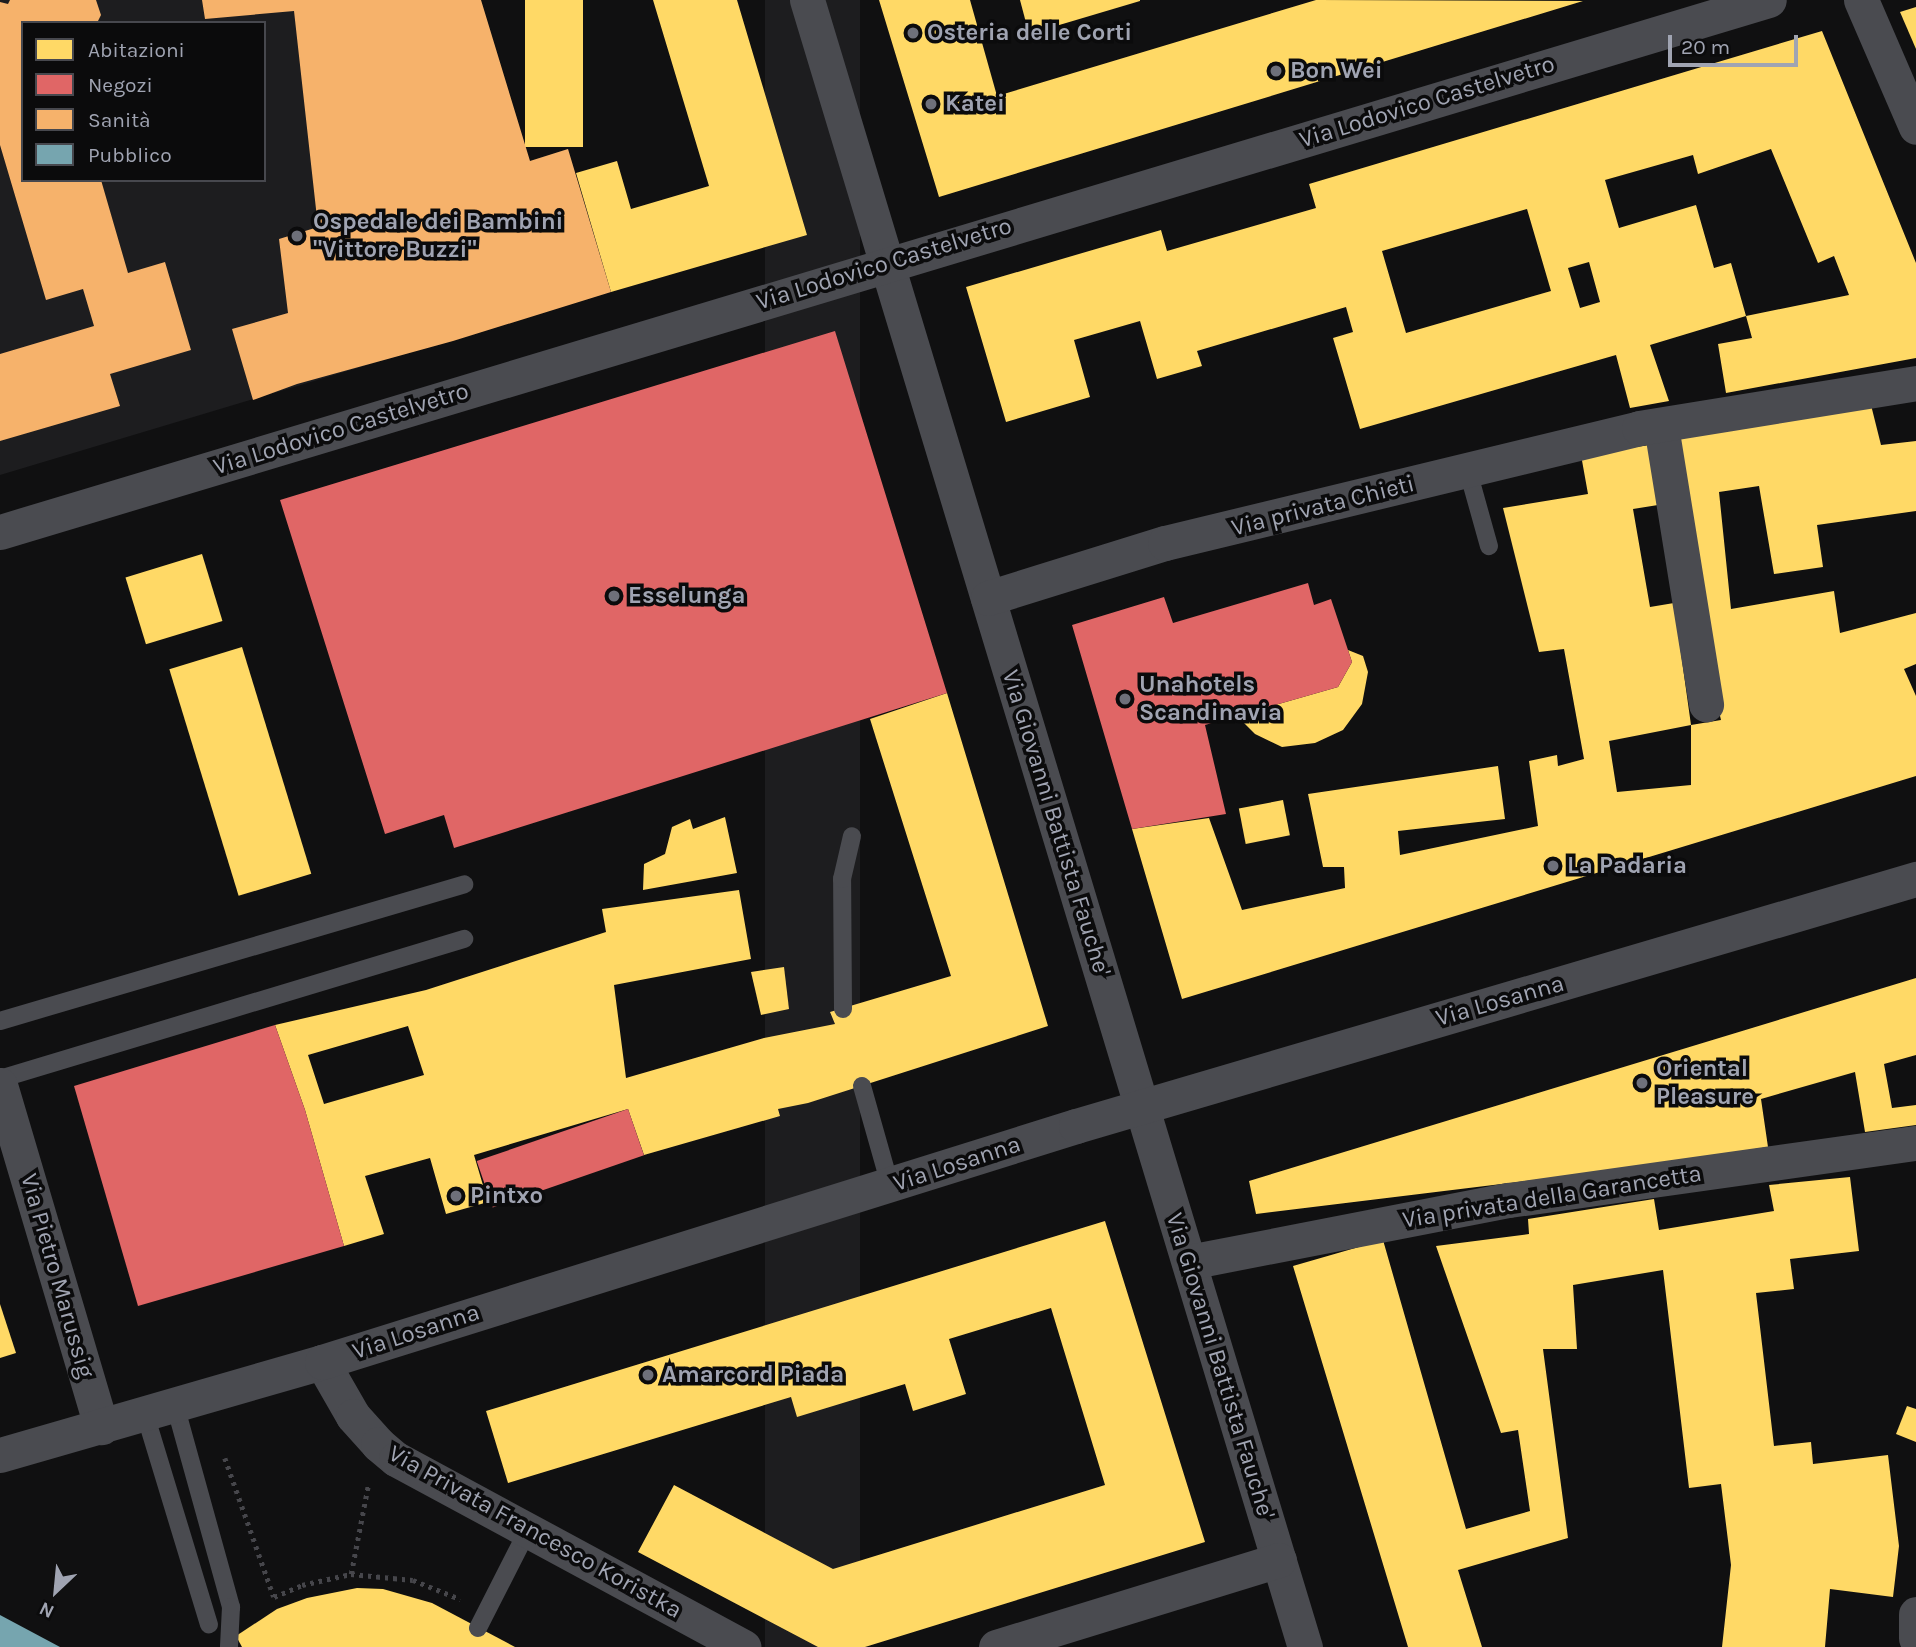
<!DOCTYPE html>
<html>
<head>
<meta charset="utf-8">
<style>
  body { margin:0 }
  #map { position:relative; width:1916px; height:1647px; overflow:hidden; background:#101011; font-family:Karla,sans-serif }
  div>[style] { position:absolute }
  .built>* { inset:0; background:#1d1d1f; transform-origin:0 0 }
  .homes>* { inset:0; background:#ffd966; transform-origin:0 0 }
  .shops>* { inset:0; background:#e06666; transform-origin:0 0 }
  .health>* { inset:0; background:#f6b26b }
  .public>* { inset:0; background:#76a5af }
  .path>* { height:4.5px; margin-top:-2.25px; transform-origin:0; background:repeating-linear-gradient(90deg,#46464b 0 3.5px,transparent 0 8.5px) }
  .service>* { height:18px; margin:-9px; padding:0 9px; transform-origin:9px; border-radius:9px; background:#4a4b50 }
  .minor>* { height:35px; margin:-17.5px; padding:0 17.5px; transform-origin:17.5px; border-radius:17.5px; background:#4a4b50 }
  .dots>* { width:19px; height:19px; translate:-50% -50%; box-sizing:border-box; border:4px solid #0b0b0c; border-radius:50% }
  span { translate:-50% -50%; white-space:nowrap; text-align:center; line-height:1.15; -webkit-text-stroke:7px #0b0b0c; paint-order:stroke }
  .poi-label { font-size:24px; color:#a0a4b2; font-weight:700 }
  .left { translate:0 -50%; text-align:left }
  .street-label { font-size:24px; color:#a0a4b2 }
  .legend { position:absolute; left:21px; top:21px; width:245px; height:161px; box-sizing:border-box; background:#0b0b0c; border:2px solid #47484e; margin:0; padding:9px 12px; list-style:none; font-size:21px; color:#a0a4b2 }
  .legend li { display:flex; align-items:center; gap:14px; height:35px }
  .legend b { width:35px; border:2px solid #47484e }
  .north { position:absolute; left:21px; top:1556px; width:70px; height:70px; -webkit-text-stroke:5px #0b0b0c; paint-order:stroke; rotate:206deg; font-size:19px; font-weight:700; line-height:28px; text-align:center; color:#a0a4b2 }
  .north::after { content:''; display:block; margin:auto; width:24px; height:32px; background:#a0a4b2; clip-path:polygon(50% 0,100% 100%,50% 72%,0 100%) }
  .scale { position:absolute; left:1668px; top:35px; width:130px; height:32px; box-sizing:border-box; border:4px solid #a0a4b2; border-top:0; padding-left:9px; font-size:21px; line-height:24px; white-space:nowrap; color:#a0a4b2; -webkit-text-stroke:5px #0b0b0c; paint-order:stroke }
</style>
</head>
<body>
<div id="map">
  <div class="built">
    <i style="clip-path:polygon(evenodd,0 0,481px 0,530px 161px,568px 149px,611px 292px,0 475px,0 0,23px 23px,264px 23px,264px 180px,23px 180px,23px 23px)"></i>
    <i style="left:765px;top:0;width:95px;height:1721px"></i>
  </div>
  <div class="homes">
    <i style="left:525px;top:0;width:58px;height:147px"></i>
    <i style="clip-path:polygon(653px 0,737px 0,807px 235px,611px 292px,576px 173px,617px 161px,631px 209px,709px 186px)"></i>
    <i style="clip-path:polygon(879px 0,970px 0,997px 96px,1316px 0,1583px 1px,939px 197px)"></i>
    <i style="clip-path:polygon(1020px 0,1140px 0,1140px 1px,1029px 34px)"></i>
    <i style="clip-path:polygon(1916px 7px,1916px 49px,1900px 12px)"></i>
    <i style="clip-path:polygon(evenodd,1822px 31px,1916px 263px,1916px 358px,1726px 393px,1718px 344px,1752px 338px,1746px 316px,1849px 295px,1834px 256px,1818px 263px,1771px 149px,1698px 174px,1693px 155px,1605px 180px,1619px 228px,1696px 205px,1714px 268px,1731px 263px,1746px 316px,1650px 345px,1669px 401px,1630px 408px,1616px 355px,1360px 429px,1333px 338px,1353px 332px,1346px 307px,1197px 351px,1202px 366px,1157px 379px,1140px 321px,1074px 340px,1090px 397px,1006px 422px,966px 287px,1161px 230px,1167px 251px,1316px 208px,1309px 184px,1822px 31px,1527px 209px,1551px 291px,1406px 333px,1382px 251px,1527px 209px,1822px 31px,1589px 262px,1600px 302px,1580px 308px,1568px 268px,1589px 262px)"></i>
    <i style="clip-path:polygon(evenodd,1871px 405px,1881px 445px,1916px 441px,1916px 511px,1817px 525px,1823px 567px,1774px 574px,1759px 486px,1719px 492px,1731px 609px,1834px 591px,1840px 633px,1916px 613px,1916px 664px,1904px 669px,1916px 696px,1916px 776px,1182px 999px,1132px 829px,1209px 818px,1242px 910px,1345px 888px,1344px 867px,1323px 867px,1308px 794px,1498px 766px,1505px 819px,1398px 831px,1400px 855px,1538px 826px,1529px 761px,1557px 755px,1558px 766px,1584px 759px,1564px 649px,1539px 652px,1503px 508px,1588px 494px,1581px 455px,1650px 445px,1658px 505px,1633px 509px,1650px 607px,1674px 603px,1691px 725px,1721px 720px,1712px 682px,1674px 440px,1871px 405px,1691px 725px,1691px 785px,1617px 792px,1609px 741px,1691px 725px)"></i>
    <i style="left:202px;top:554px;width:70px;height:80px;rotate:73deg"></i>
    <i style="left:242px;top:647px;width:237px;height:76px;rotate:73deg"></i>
    <i style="clip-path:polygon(1348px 650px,1363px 656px,1368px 672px,1362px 704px,1343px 730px,1315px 743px,1282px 747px,1255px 734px,1237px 716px,1338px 687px,1352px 662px)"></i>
    <i style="clip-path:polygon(evenodd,947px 693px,1048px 1026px,808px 1103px,778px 1109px,780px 1116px,644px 1155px,628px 1109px,474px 1155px,488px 1202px,446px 1214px,430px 1158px,365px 1176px,384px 1234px,344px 1246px,305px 1110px,275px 1025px,426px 990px,606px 932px,602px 909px,739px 890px,751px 959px,614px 985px,626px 1078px,764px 1038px,835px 1024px,830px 1012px,951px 976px,870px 719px,947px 693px,408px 1026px,424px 1075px,324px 1104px,308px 1055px,408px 1026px)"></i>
    <i style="left:1283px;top:800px;width:36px;height:45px;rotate:79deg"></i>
    <i style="clip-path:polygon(725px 817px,737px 873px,643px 890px,644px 864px,665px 854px,672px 827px,690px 819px,693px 829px)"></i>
    <i style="clip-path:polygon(784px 967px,789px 1009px,761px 1015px,751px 972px)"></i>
    <i style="clip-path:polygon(1916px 978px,1916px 1055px,1884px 1064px,1892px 1108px,1916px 1105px,1916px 1125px,1865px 1132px,1855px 1072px,1761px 1099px,1768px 1147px,1609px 1171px,1256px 1214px,1249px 1181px)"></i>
    <i style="clip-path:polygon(1850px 1177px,1859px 1251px,1790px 1259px,1794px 1289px,1756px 1293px,1774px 1446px,1811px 1442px,1813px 1464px,1888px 1455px,1899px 1546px,1893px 1597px,1830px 1589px,1825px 1647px,1722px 1647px,1731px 1565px,1721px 1484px,1689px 1488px,1663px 1270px,1573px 1285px,1577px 1349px,1543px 1349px,1568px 1538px,1458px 1570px,1482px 1647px,1408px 1647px,1293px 1266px,1383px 1240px,1466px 1529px,1530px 1511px,1518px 1430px,1501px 1433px,1436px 1246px,1529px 1234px,1528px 1219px,1654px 1199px,1659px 1230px,1774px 1211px,1769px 1185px)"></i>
    <i style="clip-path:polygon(1105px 1221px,1205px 1542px,865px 1647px,818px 1647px,638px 1552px,674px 1485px,833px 1569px,1105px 1485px,1051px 1308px,949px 1339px,966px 1394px,913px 1411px,905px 1384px,797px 1417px,791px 1397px,508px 1483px,486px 1411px)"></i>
    <i style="clip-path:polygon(0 1304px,16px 1353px,0 1358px)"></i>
    <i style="clip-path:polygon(1907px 1406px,1916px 1409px,1916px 1442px,1896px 1434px)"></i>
    <i style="clip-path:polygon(357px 1588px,383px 1589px,432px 1603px,515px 1647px,242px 1647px,236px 1636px,277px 1609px,307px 1598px)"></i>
  </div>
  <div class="shops">
    <i style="clip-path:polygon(835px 331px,947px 693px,454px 848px,444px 815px,385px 834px,280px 500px)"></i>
    <i style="clip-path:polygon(1308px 583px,1314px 605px,1331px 599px,1352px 662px,1338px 687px,1205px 725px,1226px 814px,1132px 829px,1072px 625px,1164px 597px,1173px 623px)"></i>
    <i style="clip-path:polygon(275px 1025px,305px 1110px,344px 1246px,138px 1306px,74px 1086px)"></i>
    <i style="left:628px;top:1109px;width:49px;height:160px;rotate:71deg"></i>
  </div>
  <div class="health">
    <i style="clip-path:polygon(10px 0,96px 0,101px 15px,97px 23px,23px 23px,23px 180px,101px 180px,128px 273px,165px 262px,191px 350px,110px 374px,120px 406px,0 441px,0 354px,94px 326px,83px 289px,46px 300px,0 145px,0 2px,8px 4px)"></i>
    <i style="clip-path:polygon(202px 0,481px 0,530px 161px,568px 149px,611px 292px,453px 341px,297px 384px,253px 400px,232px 329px,288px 313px,279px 239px,318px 227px,294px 11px,205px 19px)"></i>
  </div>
  <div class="public">
    <i style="clip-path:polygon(0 1615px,60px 1647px,0 1647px)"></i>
  </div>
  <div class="path">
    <i style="left:225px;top:1458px;width:147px;rotate:70.6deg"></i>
    <i style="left:274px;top:1597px;width:30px;rotate:-23deg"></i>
    <i style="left:302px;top:1585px;width:50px;rotate:-12.7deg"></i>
    <i style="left:351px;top:1574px;width:62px;rotate:5.5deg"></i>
    <i style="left:413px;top:1580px;width:51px;rotate:22deg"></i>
    <i style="left:351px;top:1574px;width:90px;rotate:-79.1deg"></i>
  </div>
  <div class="service">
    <i style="left:1468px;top:471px;width:78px;rotate:74.4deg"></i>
    <i style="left:843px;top:1009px;width:130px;rotate:-90.4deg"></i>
    <i style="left:842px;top:879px;width:44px;rotate:-76.9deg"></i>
    <i style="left:0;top:1021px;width:484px;rotate:-16.4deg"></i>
    <i style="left:0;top:1079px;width:485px;rotate:-16.8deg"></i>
    <i style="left:862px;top:1086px;width:103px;rotate:74.2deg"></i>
    <i style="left:175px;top:1405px;width:210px;rotate:74.5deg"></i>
    <i style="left:231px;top:1607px;width:40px;rotate:92.9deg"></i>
    <i style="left:145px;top:1414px;width:220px;rotate:73.1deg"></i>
    <i style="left:478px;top:1628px;width:110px;rotate:-63deg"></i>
  </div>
  <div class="minor">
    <i style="left:807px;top:0;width:1721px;rotate:73.18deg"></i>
    <i style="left:1861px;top:0;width:138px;rotate:66.6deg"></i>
    <i style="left:1661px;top:426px;width:282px;rotate:80.8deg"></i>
    <i style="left:0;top:532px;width:1847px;rotate:-16.74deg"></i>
    <i style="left:988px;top:598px;width:185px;rotate:-17.3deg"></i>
    <i style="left:1165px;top:543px;width:488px;rotate:-13.6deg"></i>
    <i style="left:1639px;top:428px;width:281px;rotate:-9.2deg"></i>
    <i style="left:0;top:1085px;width:357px;rotate:73.5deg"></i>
    <i style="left:1189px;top:1262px;width:326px;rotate:-11deg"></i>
    <i style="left:1509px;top:1200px;width:411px;rotate:-8deg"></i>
    <i style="left:322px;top:1362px;width:62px;rotate:60.1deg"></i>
    <i style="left:353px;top:1416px;width:38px;rotate:48deg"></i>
    <i style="left:378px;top:1444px;width:23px;rotate:40deg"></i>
    <i style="left:396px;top:1459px;width:395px;rotate:28.4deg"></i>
    <i style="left:0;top:1455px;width:335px;rotate:-16.1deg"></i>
    <i style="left:322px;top:1362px;width:790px;rotate:-17.38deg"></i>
    <i style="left:1076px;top:1126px;width:876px;rotate:-16.39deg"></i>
    <i style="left:1916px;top:1614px;width:24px;rotate:90deg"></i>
    <i style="left:996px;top:1647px;width:296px;rotate:-17.1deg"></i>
  </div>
  <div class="dots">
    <i style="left:913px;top:33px;background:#6e707a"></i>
    <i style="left:1276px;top:71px;background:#6e707a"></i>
    <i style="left:931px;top:104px;background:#6e707a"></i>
    <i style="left:297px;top:236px;background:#6e707a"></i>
    <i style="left:614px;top:596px;background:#6e707a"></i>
    <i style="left:1125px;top:699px;background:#6e707a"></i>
    <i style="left:1553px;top:866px;background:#6e707a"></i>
    <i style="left:1642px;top:1083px;background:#6e707a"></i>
    <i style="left:456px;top:1196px;background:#6e707a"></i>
    <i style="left:648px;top:1375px;background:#6e707a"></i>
  </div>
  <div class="poi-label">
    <span class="left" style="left:927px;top:33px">Osteria delle Corti</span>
    <span class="left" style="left:1290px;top:71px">Bon Wei</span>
    <span class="left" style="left:945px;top:104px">Katei</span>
    <span class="left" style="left:313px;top:236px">Ospedale dei Bambini<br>"Vittore Buzzi"</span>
    <span class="left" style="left:628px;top:596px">Esselunga</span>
    <span class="left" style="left:1139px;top:699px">Unahotels<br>Scandinavia</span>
    <span class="left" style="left:1567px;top:866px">La Padaria</span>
    <span class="left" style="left:1656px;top:1083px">Oriental<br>Pleasure</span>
    <span class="left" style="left:470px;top:1196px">Pintxo</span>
    <span class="left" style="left:662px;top:1375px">Amarcord Piada</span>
  </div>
  <div class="street-label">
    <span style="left:1427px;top:102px;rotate:-17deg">Via Lodovico Castelvetro</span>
    <span style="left:884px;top:264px;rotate:-17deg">Via Lodovico Castelvetro</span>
    <span style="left:341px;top:429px;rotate:-17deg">Via Lodovico Castelvetro</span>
    <span style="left:1323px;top:506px;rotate:-14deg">Via privata Chieti</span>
    <span style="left:1056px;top:823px;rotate:73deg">Via Giovanni Battista Fauche'</span>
    <span style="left:1500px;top:1001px;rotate:-16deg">Via Losanna</span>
    <span style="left:957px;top:1164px;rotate:-18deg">Via Losanna</span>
    <span style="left:1552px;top:1197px;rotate:-9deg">Via privata della Garancetta</span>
    <span style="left:57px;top:1276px;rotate:74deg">Via Pietro Marussig</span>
    <span style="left:416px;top:1332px;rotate:-18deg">Via Losanna</span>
    <span style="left:1220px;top:1366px;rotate:73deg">Via Giovanni Battista Fauche'</span>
    <span style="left:535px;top:1532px;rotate:29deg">Via Privata Francesco Koristka</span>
  </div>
  <ul class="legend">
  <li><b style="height:19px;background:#ffd966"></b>Abitazioni</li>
  <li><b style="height:19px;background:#e06666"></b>Negozi</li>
  <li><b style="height:19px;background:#f6b26b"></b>Sanità</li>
  <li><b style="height:19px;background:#76a5af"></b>Pubblico</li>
  </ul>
  <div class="north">N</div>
  <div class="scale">20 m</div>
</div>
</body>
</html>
